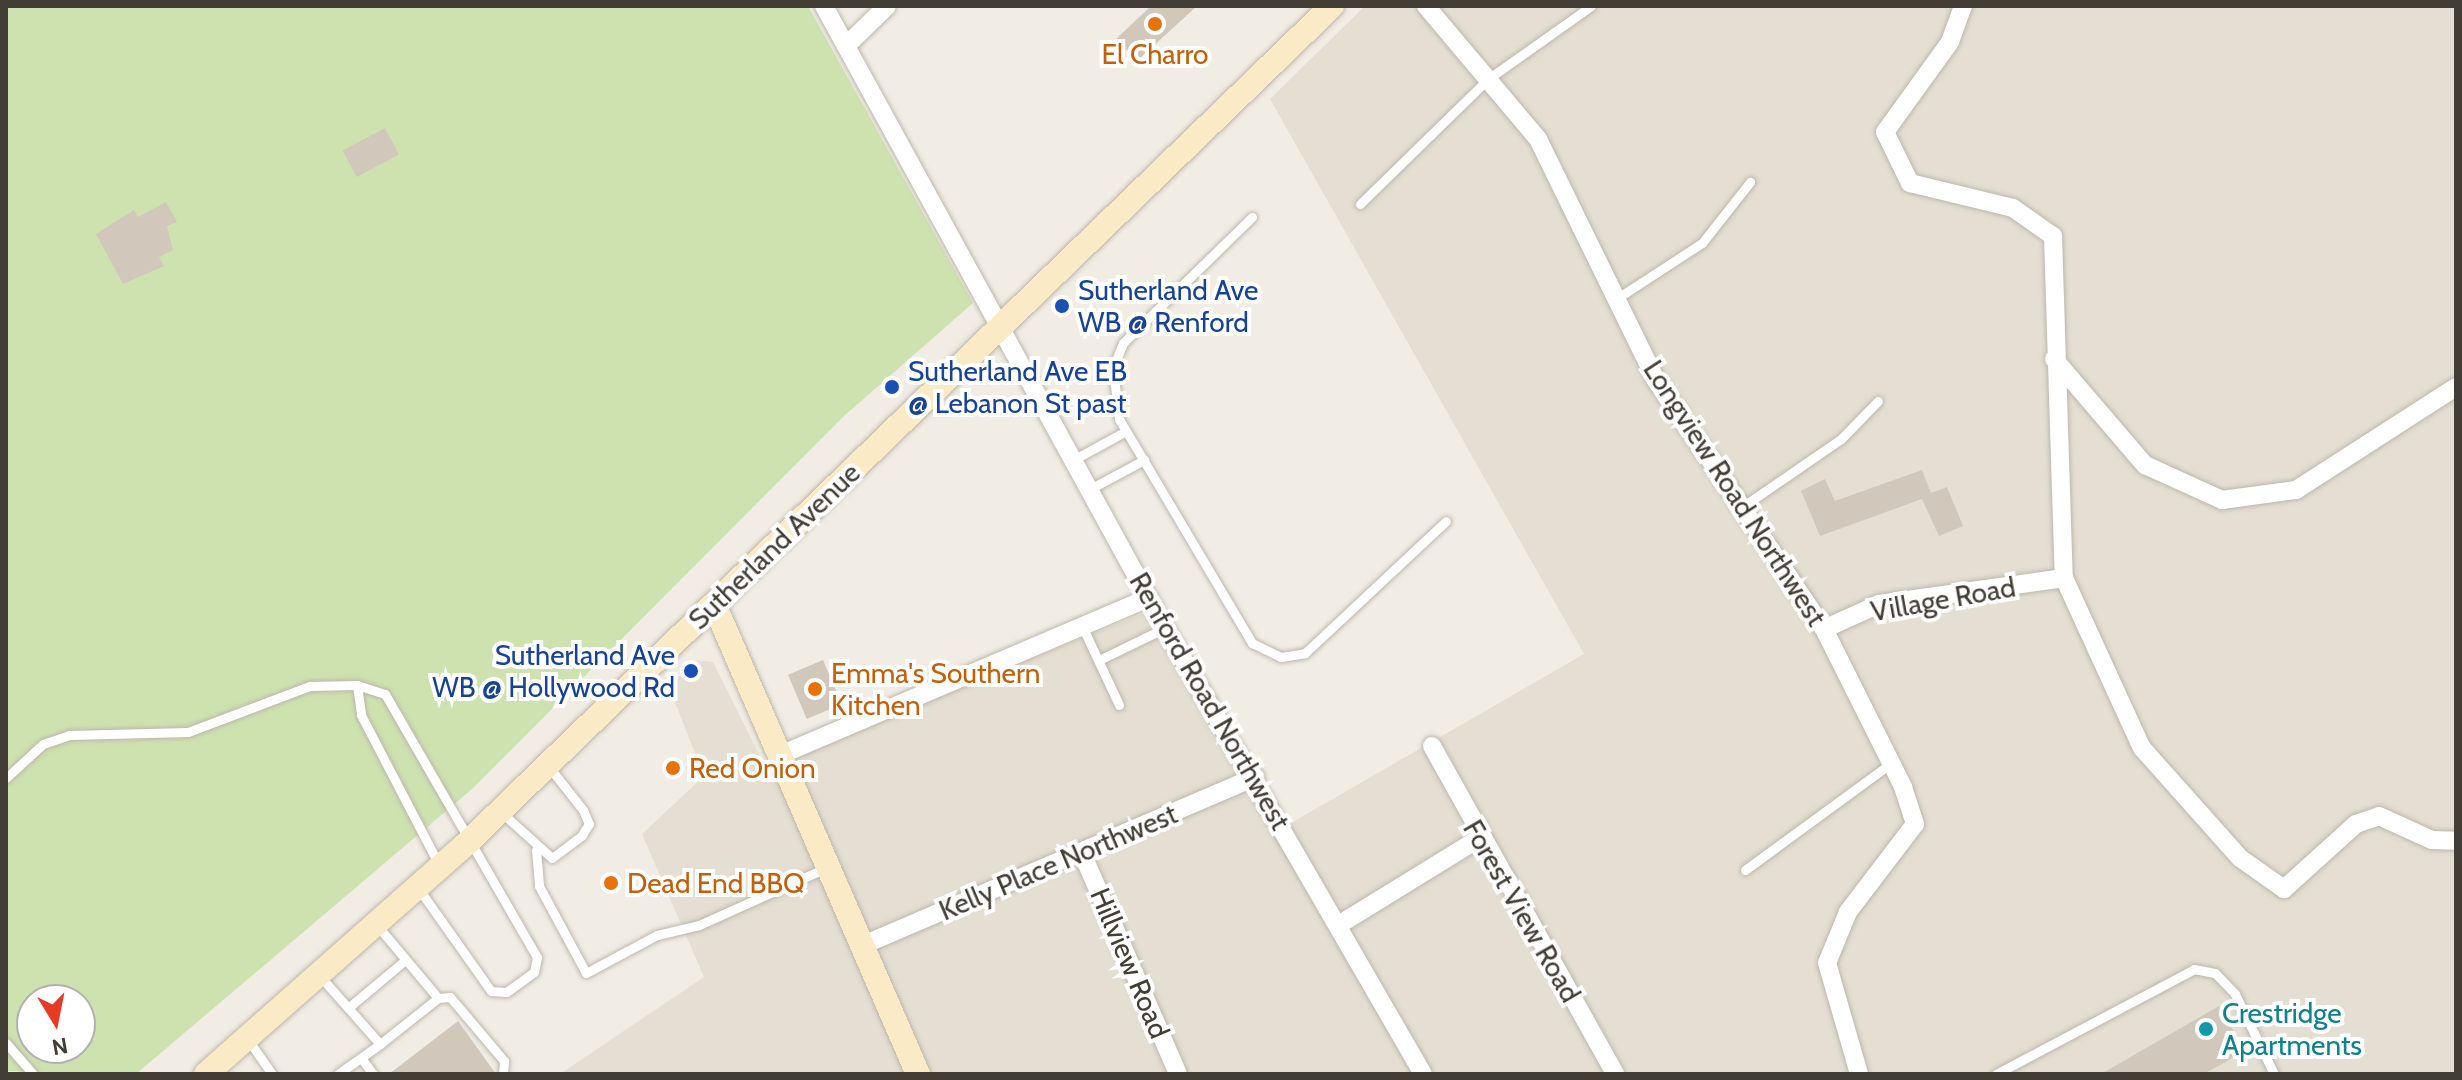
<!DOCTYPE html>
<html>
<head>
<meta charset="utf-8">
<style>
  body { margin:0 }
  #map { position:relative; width:2462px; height:1080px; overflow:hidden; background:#f1ede5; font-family:Cabin,sans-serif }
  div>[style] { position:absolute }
  .residential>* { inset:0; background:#e4ded3 }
  .green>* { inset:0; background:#cee2b0 }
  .building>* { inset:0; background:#d1c8bb; transform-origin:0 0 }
  .roads { filter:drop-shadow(0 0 2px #beb7ab) drop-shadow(0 0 2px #beb7ab) }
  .lane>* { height:9px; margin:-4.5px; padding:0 4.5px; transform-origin:4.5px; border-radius:4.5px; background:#fff }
  .street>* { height:18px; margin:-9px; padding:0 9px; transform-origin:9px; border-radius:9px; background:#fff }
  .secondary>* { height:24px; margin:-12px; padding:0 12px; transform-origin:12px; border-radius:12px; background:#faebc6 }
  .dots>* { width:22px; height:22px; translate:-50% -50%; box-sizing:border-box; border:4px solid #fff; border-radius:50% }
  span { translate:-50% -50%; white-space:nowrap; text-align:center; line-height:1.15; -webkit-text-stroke:8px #fff; paint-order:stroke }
  .food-label { font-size:28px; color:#c56008 }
  .left { translate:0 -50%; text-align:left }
  .transit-label { font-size:28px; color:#164399 }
  .right { translate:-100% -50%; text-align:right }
  .street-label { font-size:28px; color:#423d35 }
  .culture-label { font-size:28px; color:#0d838f }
  .frame { position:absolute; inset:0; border:8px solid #423d35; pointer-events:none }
  .north { position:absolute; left:16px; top:984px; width:80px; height:80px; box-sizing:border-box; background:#fff; border:2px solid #b3b1ae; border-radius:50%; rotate:170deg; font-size:22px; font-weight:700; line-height:32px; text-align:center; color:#423d35 }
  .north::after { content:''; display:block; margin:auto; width:28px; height:36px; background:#e83924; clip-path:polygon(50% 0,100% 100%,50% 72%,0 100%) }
</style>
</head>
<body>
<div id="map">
  <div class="residential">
    <i style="clip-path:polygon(1365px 6px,2456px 6px,2456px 1074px,560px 1074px,704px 977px,642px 834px,704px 776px,669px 687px,695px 660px,713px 662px,765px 766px,1147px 612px,1272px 834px,1584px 654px,1270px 99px)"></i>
  </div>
  <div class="green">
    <i style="clip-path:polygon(evenodd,6px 6px,808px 6px,973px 303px,844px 416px,472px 789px,136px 1074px,6px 1071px,6px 6px,32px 1000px,80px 1000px,80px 1048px,32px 1048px,32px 1000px)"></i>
  </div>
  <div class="building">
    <i style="clip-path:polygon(1151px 6px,1197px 6px,1137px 61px,1116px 39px)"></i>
    <i style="left:385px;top:128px;width:30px;height:48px;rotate:62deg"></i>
    <i style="clip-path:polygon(166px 202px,177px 222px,167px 226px,173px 250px,159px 257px,164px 266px,123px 284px,96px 234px,134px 210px,138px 217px)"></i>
    <i style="clip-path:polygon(1922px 470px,1931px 493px,1947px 487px,1963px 526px,1939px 536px,1922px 499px,1820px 536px,1801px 491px,1825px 479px,1835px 501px)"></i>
    <i style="left:823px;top:660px;width:48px;height:38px;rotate:67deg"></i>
    <i style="clip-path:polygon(2219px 1006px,2245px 1051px,2204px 1074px,2101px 1074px)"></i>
    <i style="clip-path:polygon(458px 1021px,496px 1074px,389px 1074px)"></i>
  </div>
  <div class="roads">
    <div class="lane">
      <i style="left:1360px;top:204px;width:179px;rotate:-44.3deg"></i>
      <i style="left:1488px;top:79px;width:126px;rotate:-35.3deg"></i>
      <i style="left:1252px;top:217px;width:180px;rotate:135.7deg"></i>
      <i style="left:1123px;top:343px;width:27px;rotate:112deg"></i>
      <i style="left:1113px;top:368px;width:51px;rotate:83.3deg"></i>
      <i style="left:1119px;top:419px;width:261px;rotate:59.3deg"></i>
      <i style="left:1252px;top:643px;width:32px;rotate:26deg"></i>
      <i style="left:1281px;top:657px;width:24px;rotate:-9deg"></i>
      <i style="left:1305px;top:653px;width:193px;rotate:-43.1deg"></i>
      <i style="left:1616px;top:299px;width:103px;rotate:-33.1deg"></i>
      <i style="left:1702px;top:243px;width:78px;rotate:-51.8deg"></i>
      <i style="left:1073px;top:460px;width:60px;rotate:-28.7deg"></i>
      <i style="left:1088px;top:490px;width:64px;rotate:-28.2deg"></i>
      <i style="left:1742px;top:507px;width:120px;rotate:-34.5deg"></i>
      <i style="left:1841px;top:439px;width:53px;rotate:-45.8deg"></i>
      <i style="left:1083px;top:628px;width:85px;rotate:64.9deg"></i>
      <i style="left:1099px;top:660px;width:73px;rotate:-25.9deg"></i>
      <i style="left:357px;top:685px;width:29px;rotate:18deg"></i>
      <i style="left:385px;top:694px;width:304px;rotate:60deg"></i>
      <i style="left:537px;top:957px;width:15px;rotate:101deg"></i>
      <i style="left:534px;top:972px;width:34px;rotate:144deg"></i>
      <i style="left:506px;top:992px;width:15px;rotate:-176deg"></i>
      <i style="left:491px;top:991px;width:126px;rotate:-125.3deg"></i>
      <i style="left:6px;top:778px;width:50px;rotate:-42.6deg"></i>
      <i style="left:43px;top:744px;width:28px;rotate:-19deg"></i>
      <i style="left:69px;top:735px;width:119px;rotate:-1.4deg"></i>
      <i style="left:188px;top:732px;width:130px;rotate:-20.7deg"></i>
      <i style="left:310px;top:686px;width:47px;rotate:-1.2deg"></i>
      <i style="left:357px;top:685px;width:30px;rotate:82deg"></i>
      <i style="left:361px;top:715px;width:169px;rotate:62.5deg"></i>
      <i style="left:502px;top:813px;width:67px;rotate:42deg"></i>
      <i style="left:552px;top:858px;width:38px;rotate:-37deg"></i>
      <i style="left:582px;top:835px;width:13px;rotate:-58deg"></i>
      <i style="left:589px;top:824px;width:15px;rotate:-113deg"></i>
      <i style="left:583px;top:810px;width:53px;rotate:-128.2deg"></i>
      <i style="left:536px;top:850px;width:36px;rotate:85deg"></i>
      <i style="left:539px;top:886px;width:99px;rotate:61.6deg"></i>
      <i style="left:586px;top:973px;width:81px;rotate:-28.2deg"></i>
      <i style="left:657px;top:935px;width:43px;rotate:-13.4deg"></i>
      <i style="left:699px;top:925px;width:139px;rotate:-24.2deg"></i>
      <i style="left:1745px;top:870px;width:181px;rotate:-36.2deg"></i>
      <i style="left:319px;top:975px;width:92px;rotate:48.5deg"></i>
      <i style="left:380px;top:1044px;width:74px;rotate:-38.4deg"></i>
      <i style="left:438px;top:998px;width:97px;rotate:-130deg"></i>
      <i style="left:438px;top:998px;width:12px;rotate:-5deg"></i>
      <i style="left:450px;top:997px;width:84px;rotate:49.8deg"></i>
      <i style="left:504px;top:1061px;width:13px;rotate:94deg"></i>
      <i style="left:348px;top:1008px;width:73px;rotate:-40deg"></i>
      <i style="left:249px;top:1041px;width:40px;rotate:55.1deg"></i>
      <i style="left:6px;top:1043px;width:41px;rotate:48.9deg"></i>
      <i style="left:361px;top:1058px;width:20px;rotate:53deg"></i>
      <i style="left:338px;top:1074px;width:52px;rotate:-35.5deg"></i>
      <i style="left:1996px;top:1074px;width:224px;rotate:-27.9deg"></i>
      <i style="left:2194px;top:969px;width:21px;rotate:11deg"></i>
      <i style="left:2215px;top:973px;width:29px;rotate:46deg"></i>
      <i style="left:2235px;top:994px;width:89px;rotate:64deg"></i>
    </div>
    <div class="street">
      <i style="left:824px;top:6px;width:709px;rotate:61.27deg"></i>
      <i style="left:1165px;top:628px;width:515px;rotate:59.95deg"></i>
      <i style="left:1426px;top:6px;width:174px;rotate:49.9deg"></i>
      <i style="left:1538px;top:139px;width:268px;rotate:63.9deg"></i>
      <i style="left:1656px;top:380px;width:300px;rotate:56deg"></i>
      <i style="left:1824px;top:629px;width:177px;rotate:63.4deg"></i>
      <i style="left:1903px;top:787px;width:39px;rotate:72deg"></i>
      <i style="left:1915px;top:824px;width:111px;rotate:127.3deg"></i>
      <i style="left:1848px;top:912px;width:55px;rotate:112.4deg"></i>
      <i style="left:1827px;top:963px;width:116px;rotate:73.9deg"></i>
      <i style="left:1963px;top:6px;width:38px;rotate:110deg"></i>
      <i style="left:1950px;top:42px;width:111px;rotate:125.8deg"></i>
      <i style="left:1885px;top:132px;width:57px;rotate:63.9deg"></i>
      <i style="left:1910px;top:183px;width:106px;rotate:13.6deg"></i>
      <i style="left:2013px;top:208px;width:49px;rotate:35deg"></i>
      <i style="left:2053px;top:236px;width:342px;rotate:88.2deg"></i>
      <i style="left:2064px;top:578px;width:187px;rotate:65.4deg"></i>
      <i style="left:2142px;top:748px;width:147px;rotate:48.3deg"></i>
      <i style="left:2240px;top:858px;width:54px;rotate:35.2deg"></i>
      <i style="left:2284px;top:889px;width:97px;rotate:-42.1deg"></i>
      <i style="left:2356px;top:824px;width:24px;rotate:-19deg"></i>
      <i style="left:2379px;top:816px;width:58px;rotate:24.4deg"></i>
      <i style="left:2432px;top:840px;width:24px;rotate:2deg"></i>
      <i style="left:846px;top:46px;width:57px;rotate:-44.3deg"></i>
      <i style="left:2054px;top:359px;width:140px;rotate:49.4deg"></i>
      <i style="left:2145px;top:465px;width:85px;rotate:24.4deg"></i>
      <i style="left:2222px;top:500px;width:75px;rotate:-7.7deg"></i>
      <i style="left:2296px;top:490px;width:190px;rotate:-32.8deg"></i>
      <i style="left:1824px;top:629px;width:60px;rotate:-24.4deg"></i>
      <i style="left:1879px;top:604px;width:187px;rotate:-8deg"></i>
      <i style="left:1432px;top:746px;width:376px;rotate:60.8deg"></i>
      <i style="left:778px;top:756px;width:402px;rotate:-23.1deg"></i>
      <i style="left:1082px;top:853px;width:241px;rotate:66.5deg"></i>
      <i style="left:1340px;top:924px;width:164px;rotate:-31.6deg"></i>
      <i style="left:861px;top:946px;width:429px;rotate:-23.2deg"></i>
    </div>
    <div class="secondary">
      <i style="left:714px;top:604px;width:512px;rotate:66.54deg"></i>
      <i style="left:206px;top:1074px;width:347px;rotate:-41.5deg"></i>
      <i style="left:466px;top:844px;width:1205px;rotate:-44.06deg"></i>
    </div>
  </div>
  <div class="dots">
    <i style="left:1155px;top:24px;background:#e8710a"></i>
    <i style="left:1062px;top:306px;background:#1a4fb4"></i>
    <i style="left:892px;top:387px;background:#1a4fb4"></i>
    <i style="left:691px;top:671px;background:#1a4fb4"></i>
    <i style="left:815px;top:689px;background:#e8710a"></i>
    <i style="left:673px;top:768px;background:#e8710a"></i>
    <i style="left:611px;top:883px;background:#e8710a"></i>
    <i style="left:2206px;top:1029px;background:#0f9aa8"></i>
  </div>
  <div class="food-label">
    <span style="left:1155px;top:54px">El Charro</span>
    <span class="left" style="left:831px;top:689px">Emma's Southern<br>Kitchen</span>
    <span class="left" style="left:689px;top:768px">Red Onion</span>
    <span class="left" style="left:627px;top:883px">Dead End BBQ</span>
  </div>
  <div class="transit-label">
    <span class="left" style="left:1078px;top:306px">Sutherland Ave<br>WB @ Renford</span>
    <span class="left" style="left:908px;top:387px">Sutherland Ave EB<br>@ Lebanon St past</span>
    <span class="right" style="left:675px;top:671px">Sutherland Ave<br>WB @ Hollywood Rd</span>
  </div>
  <div class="street-label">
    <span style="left:1735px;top:493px;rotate:57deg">Longview Road Northwest</span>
    <span style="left:774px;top:546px;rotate:-44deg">Sutherland Avenue</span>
    <span style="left:1943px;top:599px;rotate:-10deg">Village Road</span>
    <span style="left:1210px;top:701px;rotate:60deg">Renford Road Northwest</span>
    <span style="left:1058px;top:862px;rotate:-23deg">Kelly Place Northwest</span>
    <span style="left:1522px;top:911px;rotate:60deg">Forest View Road</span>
    <span style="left:1130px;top:963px;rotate:67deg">Hillview Road</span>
  </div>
  <div class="culture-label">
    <span class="left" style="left:2222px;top:1029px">Crestridge<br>Apartments</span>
  </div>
  <div class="frame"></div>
  <div class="north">N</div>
</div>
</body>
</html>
